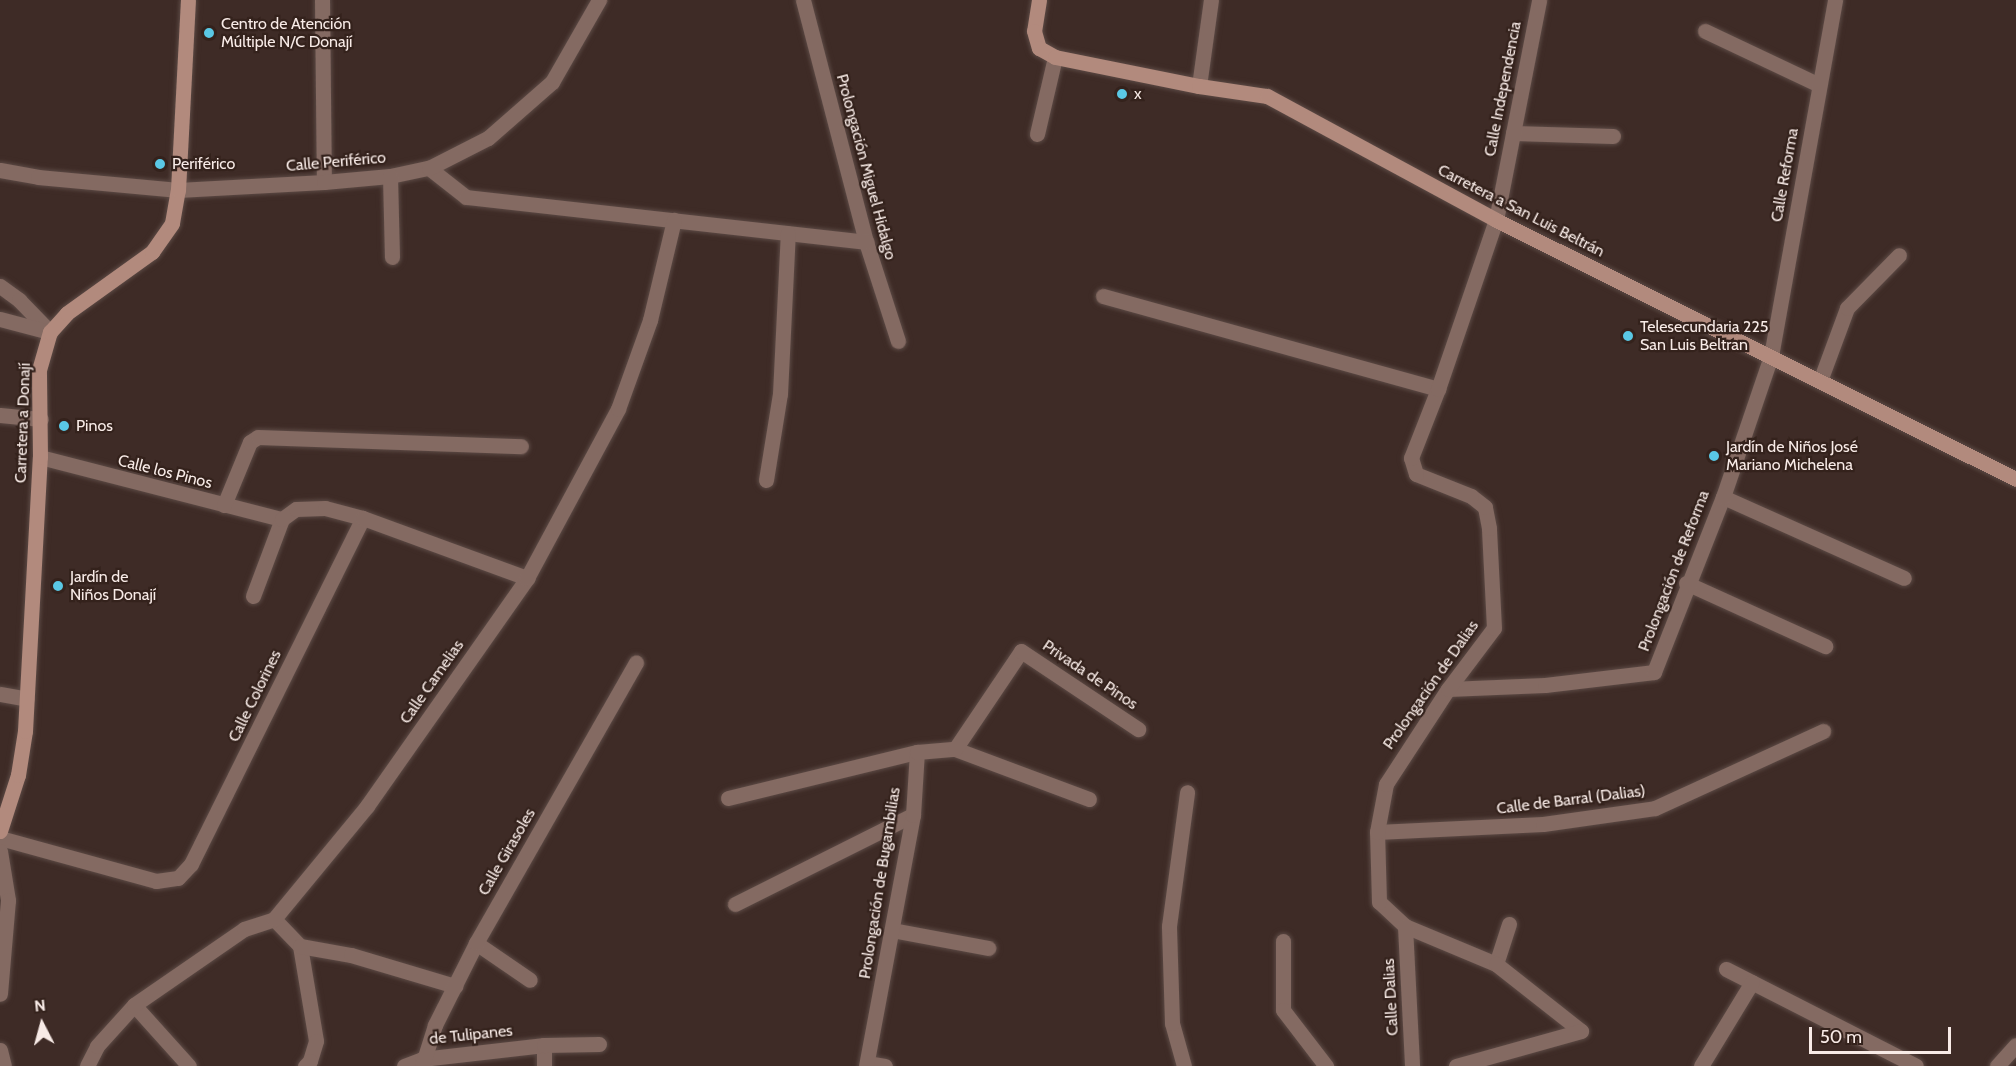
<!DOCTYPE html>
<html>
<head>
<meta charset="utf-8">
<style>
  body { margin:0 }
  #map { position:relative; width:2016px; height:1066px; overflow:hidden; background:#3e2b26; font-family:Cabin,sans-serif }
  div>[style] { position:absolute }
  .roads { filter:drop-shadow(0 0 2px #5c4a45) drop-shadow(0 0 2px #5c4a45) }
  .minor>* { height:15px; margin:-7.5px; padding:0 7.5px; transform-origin:7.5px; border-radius:7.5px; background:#846a62 }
  .tertiary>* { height:15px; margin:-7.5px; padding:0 7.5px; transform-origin:7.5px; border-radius:7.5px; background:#846a62 }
  .secondary>* { height:15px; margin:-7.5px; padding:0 7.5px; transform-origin:7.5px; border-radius:7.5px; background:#b28a7d }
  .dots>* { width:16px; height:16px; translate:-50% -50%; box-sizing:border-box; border:3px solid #34221c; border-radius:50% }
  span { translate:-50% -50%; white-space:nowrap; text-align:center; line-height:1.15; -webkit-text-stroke:4.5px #34221c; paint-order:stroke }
  .poi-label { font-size:16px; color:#f8ebe7 }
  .left { translate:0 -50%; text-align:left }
  .street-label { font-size:16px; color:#f8ebe7 }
  .north { position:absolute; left:12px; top:994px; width:60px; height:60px; -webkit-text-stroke:4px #34221c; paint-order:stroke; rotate:354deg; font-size:16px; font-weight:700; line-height:24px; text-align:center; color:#f8ebe7 }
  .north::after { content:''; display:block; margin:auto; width:21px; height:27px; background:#f8ebe7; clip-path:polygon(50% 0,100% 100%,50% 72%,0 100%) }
  .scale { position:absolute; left:1809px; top:1027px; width:142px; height:27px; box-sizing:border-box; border:3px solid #f8ebe7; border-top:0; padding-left:8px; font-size:18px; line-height:21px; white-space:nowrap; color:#f8ebe7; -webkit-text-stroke:4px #34221c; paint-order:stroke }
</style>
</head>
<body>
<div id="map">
  <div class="roads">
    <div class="minor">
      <i style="left:322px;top:0;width:182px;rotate:89.4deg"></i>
      <i style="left:803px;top:0;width:250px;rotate:75.4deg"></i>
      <i style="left:866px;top:242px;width:104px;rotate:72.1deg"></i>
      <i style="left:1705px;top:31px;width:126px;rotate:25.3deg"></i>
      <i style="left:1199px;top:86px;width:87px;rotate:-82.1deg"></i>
      <i style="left:1513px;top:133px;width:100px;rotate:1.7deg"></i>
      <i style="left:1037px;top:134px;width:79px;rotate:-76.8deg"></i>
      <i style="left:429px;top:168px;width:47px;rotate:38.1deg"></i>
      <i style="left:466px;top:197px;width:403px;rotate:6.4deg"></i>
      <i style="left:0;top:170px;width:39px;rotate:10deg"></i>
      <i style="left:38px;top:177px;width:141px;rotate:5.3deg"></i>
      <i style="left:178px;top:190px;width:146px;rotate:-3.1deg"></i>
      <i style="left:324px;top:182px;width:66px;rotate:-5.2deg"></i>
      <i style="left:390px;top:176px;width:40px;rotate:-12deg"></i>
      <i style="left:429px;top:168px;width:66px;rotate:-27deg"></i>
      <i style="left:488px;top:138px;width:85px;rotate:-41.2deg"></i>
      <i style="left:552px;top:82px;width:95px;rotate:-60.2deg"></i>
      <i style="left:390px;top:176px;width:81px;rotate:88.6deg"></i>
      <i style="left:0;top:286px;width:24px;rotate:36deg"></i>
      <i style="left:19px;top:300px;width:45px;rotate:45.9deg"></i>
      <i style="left:1103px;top:296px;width:348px;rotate:15.5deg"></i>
      <i style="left:0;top:319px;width:51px;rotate:14.9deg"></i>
      <i style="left:1820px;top:381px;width:78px;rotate:-69.7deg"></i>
      <i style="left:1847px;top:308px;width:74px;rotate:-45.5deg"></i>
      <i style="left:0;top:415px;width:41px;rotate:5.6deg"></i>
      <i style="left:40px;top:457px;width:250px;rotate:14.4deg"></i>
      <i style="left:766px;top:480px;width:87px;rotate:-80.8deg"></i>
      <i style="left:780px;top:394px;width:161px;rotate:-87.2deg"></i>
      <i style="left:1723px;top:497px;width:198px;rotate:24.1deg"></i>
      <i style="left:224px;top:505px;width:68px;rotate:-67.6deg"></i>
      <i style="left:250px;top:442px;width:9px;rotate:-32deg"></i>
      <i style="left:258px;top:437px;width:263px;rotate:2deg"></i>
      <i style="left:1686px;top:583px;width:153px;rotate:24.4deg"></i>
      <i style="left:253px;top:596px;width:82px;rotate:-69.4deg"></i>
      <i style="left:282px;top:519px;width:17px;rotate:-36deg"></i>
      <i style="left:296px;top:509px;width:29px;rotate:-2deg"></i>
      <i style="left:325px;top:508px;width:39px;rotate:15deg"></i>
      <i style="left:1448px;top:689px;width:97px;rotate:-2.4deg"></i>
      <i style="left:1545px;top:685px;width:110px;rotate:-6.8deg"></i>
      <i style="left:1654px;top:672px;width:188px;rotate:-68.5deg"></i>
      <i style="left:1723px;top:497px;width:149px;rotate:-71.2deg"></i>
      <i style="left:1771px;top:356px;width:362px;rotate:-79.8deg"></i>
      <i style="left:0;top:694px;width:27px;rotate:10deg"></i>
      <i style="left:955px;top:749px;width:143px;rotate:20.5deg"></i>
      <i style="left:728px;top:798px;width:195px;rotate:-13.7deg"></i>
      <i style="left:1377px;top:832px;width:166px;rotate:-2.8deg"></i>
      <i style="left:1543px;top:824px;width:113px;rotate:-8.1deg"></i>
      <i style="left:1655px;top:808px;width:185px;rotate:-24.6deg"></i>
      <i style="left:0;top:838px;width:162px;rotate:15.4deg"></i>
      <i style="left:156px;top:881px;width:22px;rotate:-8deg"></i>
      <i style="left:178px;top:878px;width:19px;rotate:-47deg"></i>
      <i style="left:191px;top:864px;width:386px;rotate:-63.6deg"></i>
      <i style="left:363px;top:518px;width:175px;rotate:20.1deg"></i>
      <i style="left:0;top:851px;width:50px;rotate:80.7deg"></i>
      <i style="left:8px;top:900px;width:94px;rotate:94.9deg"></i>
      <i style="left:735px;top:904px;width:199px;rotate:-26.6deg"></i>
      <i style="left:274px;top:919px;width:37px;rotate:46deg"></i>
      <i style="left:300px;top:946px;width:96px;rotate:80.4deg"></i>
      <i style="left:316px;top:1041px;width:21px;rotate:107deg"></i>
      <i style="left:310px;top:1061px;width:7px;rotate:135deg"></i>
      <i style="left:1509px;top:924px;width:42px;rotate:108deg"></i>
      <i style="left:1496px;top:964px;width:99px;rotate:-157.3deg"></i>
      <i style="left:1405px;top:926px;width:35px;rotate:-137deg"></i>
      <i style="left:1379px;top:902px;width:70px;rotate:-91.6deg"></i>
      <i style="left:1377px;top:832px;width:49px;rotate:-79.4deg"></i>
      <i style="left:1386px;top:784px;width:113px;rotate:-56.9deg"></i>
      <i style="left:1448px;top:689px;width:76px;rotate:-53deg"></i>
      <i style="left:1494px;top:628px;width:100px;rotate:-92.9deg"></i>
      <i style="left:1489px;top:528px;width:21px;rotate:-101deg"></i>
      <i style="left:1485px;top:507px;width:18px;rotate:-142deg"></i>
      <i style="left:1471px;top:496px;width:59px;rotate:-158.2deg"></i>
      <i style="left:1416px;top:474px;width:17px;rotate:-107deg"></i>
      <i style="left:1411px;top:458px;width:74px;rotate:-68.6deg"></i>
      <i style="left:1438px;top:389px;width:179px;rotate:-71.1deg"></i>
      <i style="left:1496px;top:220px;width:224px;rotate:-78.9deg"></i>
      <i style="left:1405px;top:926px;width:140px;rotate:87.1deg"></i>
      <i style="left:892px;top:930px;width:98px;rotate:10.6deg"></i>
      <i style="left:1283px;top:941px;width:69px;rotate:90deg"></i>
      <i style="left:1283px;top:1010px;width:71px;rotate:52.5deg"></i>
      <i style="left:476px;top:943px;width:65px;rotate:34.4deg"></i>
      <i style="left:300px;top:946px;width:52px;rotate:10deg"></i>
      <i style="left:351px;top:955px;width:109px;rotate:16.6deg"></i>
      <i style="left:1496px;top:964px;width:108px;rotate:38.2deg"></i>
      <i style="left:1726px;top:969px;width:213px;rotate:27deg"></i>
      <i style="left:134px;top:1005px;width:82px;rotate:48deg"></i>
      <i style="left:544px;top:1045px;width:21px;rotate:90deg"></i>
      <i style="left:0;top:1050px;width:16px;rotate:76deg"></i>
      <i style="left:867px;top:1063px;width:18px;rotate:9deg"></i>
      <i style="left:87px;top:1066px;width:22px;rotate:-63deg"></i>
      <i style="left:97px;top:1046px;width:55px;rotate:-47.9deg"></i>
      <i style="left:134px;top:1005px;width:134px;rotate:-34.6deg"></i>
      <i style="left:244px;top:929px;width:32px;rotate:-18deg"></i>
      <i style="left:274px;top:919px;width:146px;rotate:-50.5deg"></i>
      <i style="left:367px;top:806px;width:279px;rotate:-54.9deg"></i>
      <i style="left:527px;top:578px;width:192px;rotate:-61.7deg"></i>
      <i style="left:618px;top:409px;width:95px;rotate:-70.2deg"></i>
      <i style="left:650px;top:320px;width:103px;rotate:-76.5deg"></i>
      <i style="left:404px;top:1066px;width:19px;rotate:-21deg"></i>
      <i style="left:422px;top:1059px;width:123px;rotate:-6.5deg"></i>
      <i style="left:544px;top:1045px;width:55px;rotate:-1deg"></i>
      <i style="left:422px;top:1066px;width:43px;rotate:-72.4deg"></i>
      <i style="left:435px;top:1025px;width:92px;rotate:-63.4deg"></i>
      <i style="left:476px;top:943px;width:323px;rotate:-60.3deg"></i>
      <i style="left:866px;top:1066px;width:255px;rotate:-79.4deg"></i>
      <i style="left:913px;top:815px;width:63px;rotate:-86.4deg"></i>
      <i style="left:917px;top:752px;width:38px;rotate:-5deg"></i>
      <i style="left:955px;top:749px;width:118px;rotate:-56deg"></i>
      <i style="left:1021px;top:651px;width:141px;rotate:33.7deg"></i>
      <i style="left:1184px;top:1066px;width:45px;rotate:-105.6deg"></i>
      <i style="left:1172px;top:1023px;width:97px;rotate:-91.8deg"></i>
      <i style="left:1169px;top:926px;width:135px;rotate:-82.3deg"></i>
      <i style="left:1456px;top:1066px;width:130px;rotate:-15.6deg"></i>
      <i style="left:1701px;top:1066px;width:98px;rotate:-58.7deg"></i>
    </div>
    <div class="tertiary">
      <i style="left:1997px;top:1066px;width:28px;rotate:-48deg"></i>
    </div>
    <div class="secondary">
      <i style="left:1039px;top:0;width:31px;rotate:99deg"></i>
      <i style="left:1034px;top:31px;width:18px;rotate:74deg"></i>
      <i style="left:1039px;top:48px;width:18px;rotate:29deg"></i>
      <i style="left:1055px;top:57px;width:147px;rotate:11.4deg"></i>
      <i style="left:1199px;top:86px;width:69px;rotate:8.4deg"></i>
      <i style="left:1267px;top:96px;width:260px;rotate:28.4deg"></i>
      <i style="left:1496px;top:220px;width:581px;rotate:26.48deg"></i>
      <i style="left:0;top:831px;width:59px;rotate:-72.2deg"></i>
      <i style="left:18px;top:775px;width:45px;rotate:-81deg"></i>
      <i style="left:25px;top:731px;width:274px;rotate:-86.9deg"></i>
      <i style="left:40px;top:457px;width:87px;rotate:-90.7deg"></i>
      <i style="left:39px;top:370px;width:40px;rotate:-74deg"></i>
      <i style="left:50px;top:332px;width:25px;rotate:-48deg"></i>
      <i style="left:67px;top:313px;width:105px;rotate:-35.7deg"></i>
      <i style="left:152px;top:252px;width:35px;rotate:-55deg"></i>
      <i style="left:172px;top:223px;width:34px;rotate:-80deg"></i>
      <i style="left:178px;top:190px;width:190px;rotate:-87deg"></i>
    </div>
  </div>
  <div class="dots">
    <i style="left:209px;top:33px;background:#5ac8e5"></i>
    <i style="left:1122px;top:94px;background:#5ac8e5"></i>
    <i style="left:160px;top:164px;background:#5ac8e5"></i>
    <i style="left:1628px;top:336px;background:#5ac8e5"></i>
    <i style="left:64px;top:426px;background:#5ac8e5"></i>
    <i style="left:1714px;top:456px;background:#5ac8e5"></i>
    <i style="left:58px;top:586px;background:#5ac8e5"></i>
  </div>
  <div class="poi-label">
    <span class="left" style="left:221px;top:33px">Centro de Atención<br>Múltiple N/C Donají</span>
    <span class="left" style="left:1134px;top:94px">x</span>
    <span class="left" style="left:172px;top:164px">Periférico</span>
    <span class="left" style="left:1640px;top:336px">Telesecundaria 225<br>San Luis Beltran</span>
    <span class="left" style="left:76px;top:426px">Pinos</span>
    <span class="left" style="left:1726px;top:456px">Jardín de Niños José<br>Mariano Michelena</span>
    <span class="left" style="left:70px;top:586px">Jardín de<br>Niños Donají</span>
  </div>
  <div class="street-label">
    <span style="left:1503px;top:89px;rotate:-79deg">Calle Independencia</span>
    <span style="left:336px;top:162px;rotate:-5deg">Calle Periférico</span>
    <span style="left:866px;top:167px;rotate:75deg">Prolongación Miguel Hidalgo</span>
    <span style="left:1785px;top:175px;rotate:-80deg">Calle Reforma</span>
    <span style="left:1521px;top:211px;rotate:27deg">Carretera a San Luis Beltrán</span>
    <span style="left:23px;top:423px;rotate:-88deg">Carretera a Donají</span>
    <span style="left:165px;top:472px;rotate:14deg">Calle los Pinos</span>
    <span style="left:1674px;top:571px;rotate:-69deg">Prolongación de Reforma</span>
    <span style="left:1090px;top:675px;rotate:34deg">Privada de Pinos</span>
    <span style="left:432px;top:682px;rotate:-55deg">Calle Camelias</span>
    <span style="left:1431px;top:685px;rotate:-55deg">Prolongación de Dalias</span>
    <span style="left:255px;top:696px;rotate:-64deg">Calle Colorines</span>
    <span style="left:1571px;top:800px;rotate:-7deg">Calle de Barral (Dalias)</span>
    <span style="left:507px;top:852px;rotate:-60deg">Calle Girasoles</span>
    <span style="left:880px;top:883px;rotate:-81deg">Prolongación de Bugambilias</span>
    <span style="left:1391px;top:997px;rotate:-93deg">Calle Dalias</span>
    <span style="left:471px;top:1035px;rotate:-6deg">de Tulipanes</span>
  </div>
  <div class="north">N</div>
  <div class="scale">50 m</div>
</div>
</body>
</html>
